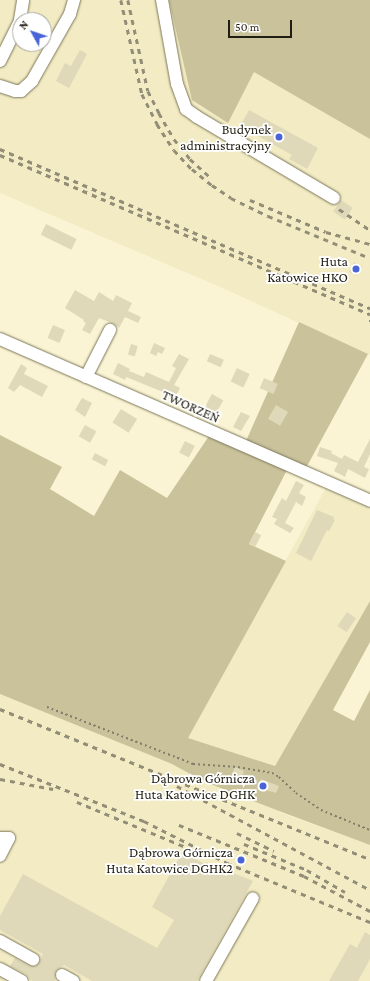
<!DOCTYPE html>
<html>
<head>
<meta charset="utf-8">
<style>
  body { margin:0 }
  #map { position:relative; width:370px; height:981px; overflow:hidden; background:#faf4d4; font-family:"Crimson Pro",serif }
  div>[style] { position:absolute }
  .built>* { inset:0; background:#f2ebc3 }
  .green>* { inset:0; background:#c9c29b }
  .building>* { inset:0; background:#dfd9b9; transform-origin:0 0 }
  .path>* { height:1.5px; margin-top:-0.75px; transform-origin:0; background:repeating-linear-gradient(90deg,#827e69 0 2px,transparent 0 5px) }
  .roads { filter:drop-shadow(0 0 1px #7b7659) drop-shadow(0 0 1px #7b7659) }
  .minor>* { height:12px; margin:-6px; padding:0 6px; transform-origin:6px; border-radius:6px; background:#fff }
  .rail>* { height:2.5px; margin-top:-1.25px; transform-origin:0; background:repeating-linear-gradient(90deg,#918d77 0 5px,transparent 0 10px) }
  .dots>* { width:11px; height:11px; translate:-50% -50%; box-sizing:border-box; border:2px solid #fff; border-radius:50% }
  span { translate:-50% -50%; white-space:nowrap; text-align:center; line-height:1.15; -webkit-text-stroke:3.5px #fff; paint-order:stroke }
  .poi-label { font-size:14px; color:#201e12 }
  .right { translate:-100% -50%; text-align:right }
  .street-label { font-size:14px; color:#201e12 }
  .north { position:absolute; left:12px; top:12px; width:40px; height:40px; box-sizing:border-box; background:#fff; border:1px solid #a6a5a0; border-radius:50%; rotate:310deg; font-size:11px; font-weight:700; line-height:16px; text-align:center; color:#201e12 }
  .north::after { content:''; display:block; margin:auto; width:14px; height:18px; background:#4864d8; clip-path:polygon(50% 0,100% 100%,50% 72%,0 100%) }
  .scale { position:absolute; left:228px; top:20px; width:64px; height:18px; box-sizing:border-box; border:2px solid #201e12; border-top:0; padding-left:5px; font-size:12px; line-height:14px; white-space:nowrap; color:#201e12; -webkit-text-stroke:3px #fff; paint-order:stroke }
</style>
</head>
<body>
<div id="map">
  <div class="built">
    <i style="clip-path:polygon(evenodd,0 0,370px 0,370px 355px,220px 287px,0 193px,0 0,20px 20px,44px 20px,44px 44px,20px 44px,20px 20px)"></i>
    <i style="clip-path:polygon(326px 488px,370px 506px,370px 601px,275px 766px,279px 812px,370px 845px,370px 981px,0 981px,0 694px,172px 764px)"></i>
  </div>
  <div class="green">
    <i style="clip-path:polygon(169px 0,370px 0,370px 139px,254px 72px,228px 123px,192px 100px)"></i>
    <i style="clip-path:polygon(299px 322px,368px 354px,306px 468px,246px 441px)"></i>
    <i style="clip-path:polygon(0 435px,62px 467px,50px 489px,94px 516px,120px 470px,167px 498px,209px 436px,287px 470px,249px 544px,286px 561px,188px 738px,275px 766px,370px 601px,370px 642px,333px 710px,354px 721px,370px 690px,370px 845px,279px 811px,203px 781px,172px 764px,0 694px)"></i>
  </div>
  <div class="building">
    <i style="clip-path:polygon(80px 50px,87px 54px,69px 88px,56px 81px,65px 63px,71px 66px)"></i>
    <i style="clip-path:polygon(249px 110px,318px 148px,307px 169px,289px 159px,292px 155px,240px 126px)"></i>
    <i style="left:341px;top:200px;width:14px;height:14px;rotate:34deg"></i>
    <i style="left:46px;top:224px;width:34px;height:12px;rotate:26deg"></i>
    <i style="left:354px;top:262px;width:9px;height:11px;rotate:27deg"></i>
    <i style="clip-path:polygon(75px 290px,94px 301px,99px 292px,113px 301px,116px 295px,132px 303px,128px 311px,141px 317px,138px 323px,125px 317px,119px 328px,114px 324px,99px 318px,90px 334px,82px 330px,86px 323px,83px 321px,84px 320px,65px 308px)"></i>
    <i style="left:53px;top:325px;width:13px;height:14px;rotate:23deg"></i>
    <i style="clip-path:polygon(154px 343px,165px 348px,162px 354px,158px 352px,156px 356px,150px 353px)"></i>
    <i style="left:131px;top:344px;width:7px;height:11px;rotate:16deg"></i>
    <i style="clip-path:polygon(179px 354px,189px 359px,174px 385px,180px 388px,174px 400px,162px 394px,163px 392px,126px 377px,125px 380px,113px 374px,118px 363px,130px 369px,129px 371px,144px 377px,146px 372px,169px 382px,176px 368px,172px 366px)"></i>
    <i style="left:210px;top:354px;width:15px;height:8px;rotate:23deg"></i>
    <i style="clip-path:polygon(21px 364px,27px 368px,24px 374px,48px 386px,42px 397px,20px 385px,14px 392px,8px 388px)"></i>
    <i style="left:237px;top:368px;width:14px;height:15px;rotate:25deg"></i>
    <i style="left:264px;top:378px;width:15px;height:11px;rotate:23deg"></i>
    <i style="left:212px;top:394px;width:13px;height:20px;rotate:29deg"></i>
    <i style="clip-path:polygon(82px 398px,92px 403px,85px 417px,75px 410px)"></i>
    <i style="left:276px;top:405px;width:14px;height:16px;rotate:30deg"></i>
    <i style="left:121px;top:409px;width:19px;height:16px;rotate:32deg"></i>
    <i style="clip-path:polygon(241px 412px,250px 416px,241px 431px,233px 427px)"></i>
    <i style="left:85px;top:425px;width:13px;height:13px;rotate:29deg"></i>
    <i style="clip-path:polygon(370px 439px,370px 454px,364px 467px,369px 469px,365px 478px,348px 469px,345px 477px,334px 471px,338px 463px,317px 456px,320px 447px,332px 451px,331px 453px,342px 459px,344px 455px,358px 462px)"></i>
    <i style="left:185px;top:441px;width:11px;height:13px;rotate:27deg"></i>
    <i style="left:95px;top:453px;width:15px;height:7px;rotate:28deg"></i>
    <i style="clip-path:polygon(296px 481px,304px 485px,299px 493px,306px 497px,302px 506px,296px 502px,285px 523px,294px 528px,290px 533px,274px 524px,277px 519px,272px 517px,282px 498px,286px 501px)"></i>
    <i style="clip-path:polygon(317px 510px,334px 517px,333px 519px,335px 520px,329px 531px,327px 530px,311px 561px,296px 553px)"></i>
    <i style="left:255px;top:532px;width:7px;height:13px;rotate:27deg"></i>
    <i style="left:347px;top:612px;width:11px;height:17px;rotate:34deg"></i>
    <i style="left:235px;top:767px;width:10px;height:9px;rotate:24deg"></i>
    <i style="clip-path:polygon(261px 779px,279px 786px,276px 793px,266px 790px,265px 792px,257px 789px)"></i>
    <i style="clip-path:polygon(182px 852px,205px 864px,206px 862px,253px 881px,197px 981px,92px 981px,64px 965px,56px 971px,55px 981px,32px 981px,26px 974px,10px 966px,15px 958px,30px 966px,37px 966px,43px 954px,0 930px,0 916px,23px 874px,157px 948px,174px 920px,152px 907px)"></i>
    <i style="clip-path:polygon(365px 932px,370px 935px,370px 959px,358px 981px,329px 981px,350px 944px,357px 948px)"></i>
  </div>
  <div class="path">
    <i style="left:47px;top:707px;width:157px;rotate:21.3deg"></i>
    <i style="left:193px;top:764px;width:45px;rotate:3.8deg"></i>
    <i style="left:238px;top:767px;width:35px;rotate:10deg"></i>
    <i style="left:272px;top:773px;width:8px;rotate:30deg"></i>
    <i style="left:279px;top:777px;width:23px;rotate:43deg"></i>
    <i style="left:296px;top:793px;width:30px;rotate:34deg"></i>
    <i style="left:321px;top:810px;width:53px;rotate:22.2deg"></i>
  </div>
  <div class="roads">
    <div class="minor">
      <i style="left:162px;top:0;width:85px;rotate:79.9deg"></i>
      <i style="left:177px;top:84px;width:27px;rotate:70deg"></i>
      <i style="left:186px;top:109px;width:14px;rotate:36deg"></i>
      <i style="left:197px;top:117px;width:159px;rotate:30.6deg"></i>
      <i style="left:20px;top:20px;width:20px;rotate:-81deg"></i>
      <i style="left:0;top:61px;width:45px;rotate:-63.4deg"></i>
      <i style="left:0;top:86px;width:16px;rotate:18deg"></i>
      <i style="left:15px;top:91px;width:6px"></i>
      <i style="left:21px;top:91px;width:15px;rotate:-42deg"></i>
      <i style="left:32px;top:81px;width:77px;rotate:-60.4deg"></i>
      <i style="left:70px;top:14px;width:15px;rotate:-74deg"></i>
      <i style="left:0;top:339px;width:404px;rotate:23.6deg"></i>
      <i style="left:86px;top:377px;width:53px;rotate:-62.9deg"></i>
      <i style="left:0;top:838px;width:9px"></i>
      <i style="left:9px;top:838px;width:20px;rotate:117deg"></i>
      <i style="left:0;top:941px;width:38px;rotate:29deg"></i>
      <i style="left:0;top:969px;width:25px;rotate:29deg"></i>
      <i style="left:62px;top:975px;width:13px;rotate:29deg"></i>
      <i style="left:206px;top:981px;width:95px;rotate:-60.5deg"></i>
    </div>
  </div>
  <div class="rail">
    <i style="left:121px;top:0;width:96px;rotate:77.4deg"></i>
    <i style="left:142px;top:94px;width:34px;rotate:63deg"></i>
    <i style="left:157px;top:124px;width:31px;rotate:57deg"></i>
    <i style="left:174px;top:150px;width:26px;rotate:47deg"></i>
    <i style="left:192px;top:169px;width:26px;rotate:39deg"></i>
    <i style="left:212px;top:185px;width:23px;rotate:34deg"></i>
    <i style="left:231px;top:198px;width:41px;rotate:25.9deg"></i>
    <i style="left:268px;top:216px;width:110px;rotate:22.4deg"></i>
    <i style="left:128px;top:0;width:93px;rotate:77.6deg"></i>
    <i style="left:148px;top:91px;width:25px;rotate:63deg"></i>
    <i style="left:159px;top:113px;width:30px;rotate:60deg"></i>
    <i style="left:174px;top:139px;width:26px;rotate:51deg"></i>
    <i style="left:190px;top:159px;width:27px;rotate:42deg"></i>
    <i style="left:0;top:149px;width:403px;rotate:23.3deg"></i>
    <i style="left:0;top:155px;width:403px;rotate:23.3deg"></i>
    <i style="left:250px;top:200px;width:82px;rotate:22.8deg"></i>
    <i style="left:326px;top:232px;width:46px;rotate:15.3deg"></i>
    <i style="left:339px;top:209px;width:37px;rotate:34deg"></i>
    <i style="left:369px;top:321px;width:1px"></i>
    <i style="left:0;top:709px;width:399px;rotate:22.1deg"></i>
    <i style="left:0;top:764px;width:155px;rotate:21.6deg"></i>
    <i style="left:144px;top:821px;width:93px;rotate:26.8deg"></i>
    <i style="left:227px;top:863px;width:155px;rotate:22.4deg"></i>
    <i style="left:0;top:779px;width:54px;rotate:10.7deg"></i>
    <i style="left:177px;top:786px;width:219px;rotate:28.3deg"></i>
    <i style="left:77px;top:802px;width:120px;rotate:22.5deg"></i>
    <i style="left:179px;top:825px;width:135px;rotate:22.2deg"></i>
    <i style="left:304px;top:876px;width:75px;rotate:27.9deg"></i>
    <i style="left:237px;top:833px;width:41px;rotate:25.9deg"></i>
    <i style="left:244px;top:844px;width:68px;rotate:22.4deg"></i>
    <i style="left:307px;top:870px;width:44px;rotate:30.1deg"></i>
  </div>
  <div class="dots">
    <i style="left:279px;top:137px;background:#4864d8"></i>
    <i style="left:356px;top:269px;background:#4864d8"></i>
    <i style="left:263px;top:786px;background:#4864d8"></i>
    <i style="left:241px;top:860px;background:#4864d8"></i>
  </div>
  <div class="poi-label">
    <span class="right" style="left:271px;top:137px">Budynek<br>administracyjny</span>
    <span class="right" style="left:348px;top:269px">Huta<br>Katowice HKO</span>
    <span class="right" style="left:255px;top:786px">Dąbrowa Górnicza<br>Huta Katowice DGHK</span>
    <span class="right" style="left:233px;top:860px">Dąbrowa Górnicza<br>Huta Katowice DGHK2</span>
  </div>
  <div class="street-label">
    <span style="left:191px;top:406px;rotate:24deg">TWORZEŃ</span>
  </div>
  <div class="north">N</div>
  <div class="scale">50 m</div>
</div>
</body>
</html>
